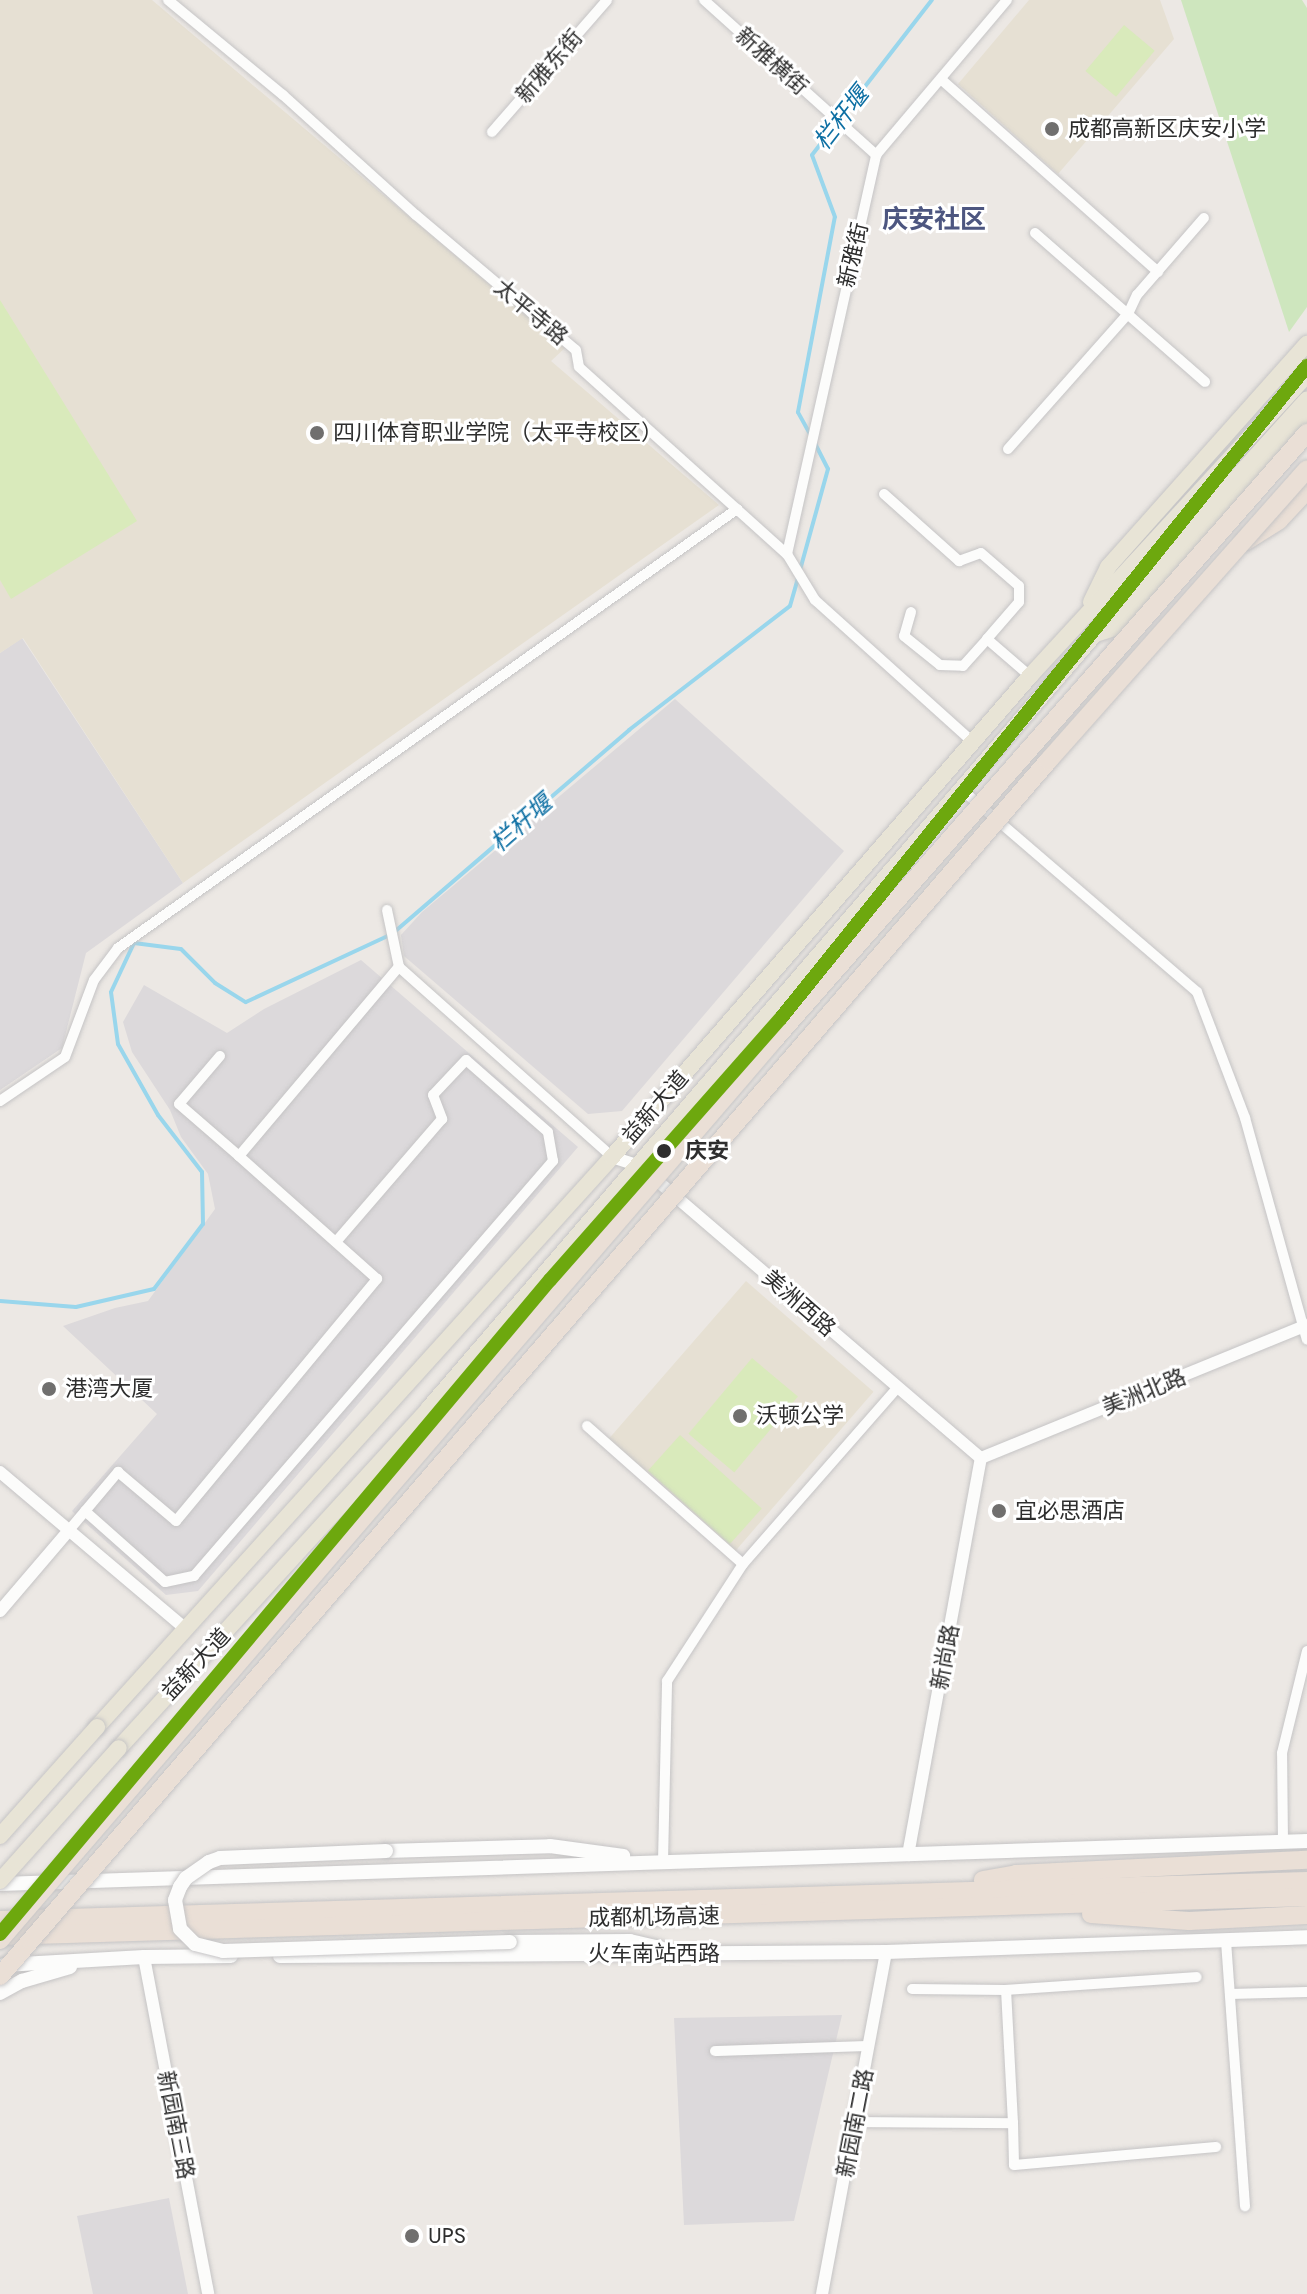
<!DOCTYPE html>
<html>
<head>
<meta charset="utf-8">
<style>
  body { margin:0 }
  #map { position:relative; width:1307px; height:2294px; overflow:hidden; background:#ece8e4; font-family:Jost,"Noto Sans SC",sans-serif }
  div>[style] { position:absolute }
  .industrial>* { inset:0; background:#dcd9db }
  .education>* { inset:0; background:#e6e0d3; transform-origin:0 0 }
  .green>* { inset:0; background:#cee6be }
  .pitch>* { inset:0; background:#d9eabb; transform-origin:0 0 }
  .stream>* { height:4px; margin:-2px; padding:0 2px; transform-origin:2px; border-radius:2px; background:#99d6ec }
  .roads { filter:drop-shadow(0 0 2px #c5c4c5) drop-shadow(0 0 2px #c5c4c5) }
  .minor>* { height:10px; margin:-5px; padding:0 5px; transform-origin:5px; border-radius:5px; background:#fcfcfb }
  .tertiary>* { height:12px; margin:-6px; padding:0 6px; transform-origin:6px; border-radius:6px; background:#fcfcfb }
  .secondary>* { height:14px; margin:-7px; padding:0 7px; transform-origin:7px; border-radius:7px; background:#fcfcfb }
  .primary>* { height:16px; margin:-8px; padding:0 8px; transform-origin:8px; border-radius:8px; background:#e8e4d6 }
  .motorway>* { height:18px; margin:-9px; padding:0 9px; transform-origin:9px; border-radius:9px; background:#eadfd6 }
  .bridges { filter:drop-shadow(0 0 2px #c5c4c5) drop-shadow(0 0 2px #c5c4c5) }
  .secondary-bridge>* { height:14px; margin:-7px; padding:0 7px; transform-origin:7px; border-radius:7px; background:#fcfcfb }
  .primary-bridge>* { height:16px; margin:-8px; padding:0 8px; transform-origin:8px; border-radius:8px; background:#e8e4d6 }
  .motorway-bridge>* { height:18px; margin:-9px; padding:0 9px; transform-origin:9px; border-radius:9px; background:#eadfd6 }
  .metro-1>* { height:14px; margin:-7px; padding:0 7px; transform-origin:7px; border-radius:7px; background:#6da80e }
  .dots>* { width:22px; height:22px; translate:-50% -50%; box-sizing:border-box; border:4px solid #fff; border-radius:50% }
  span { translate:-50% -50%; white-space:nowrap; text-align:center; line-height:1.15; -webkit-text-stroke:6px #fff; paint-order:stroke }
  .street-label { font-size:22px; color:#2e2e2e }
  .poi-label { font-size:22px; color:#2e2e2e }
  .left { translate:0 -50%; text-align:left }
  .stop-label { font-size:22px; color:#2e2e2e; font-weight:700 }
  .water-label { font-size:24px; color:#0d6fa3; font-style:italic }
  .quarter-label { font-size:26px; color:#4d5680; font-weight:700 }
</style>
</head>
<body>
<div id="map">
  <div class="industrial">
    <i style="clip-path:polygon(22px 638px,183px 883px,86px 953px,62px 1048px,0 1090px,0 653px)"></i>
    <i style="clip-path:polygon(675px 699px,844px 851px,622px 1111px,588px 1114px,404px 956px,401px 935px,422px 912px)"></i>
    <i style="clip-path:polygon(361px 960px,578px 1147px,198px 1591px,166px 1595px,72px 1511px,157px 1414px,63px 1326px,115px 1308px,148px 1301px,215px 1209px,208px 1174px,181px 1137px,170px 1110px,132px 1052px,123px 1022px,144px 985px,227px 1033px,264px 1009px)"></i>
    <i style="clip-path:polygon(842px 2015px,794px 2221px,684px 2225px,674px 2018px)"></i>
    <i style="clip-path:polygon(169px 2198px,188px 2294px,93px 2294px,77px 2216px)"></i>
  </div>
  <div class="education">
    <i style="clip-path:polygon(0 0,152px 0,565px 348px,551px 361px,719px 505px,183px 883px,23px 638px,0 653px)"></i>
    <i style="clip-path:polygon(1029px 0,1160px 0,1174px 39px,1058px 174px,958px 84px)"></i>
    <i style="left:746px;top:1281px;width:169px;height:213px;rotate:41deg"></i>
  </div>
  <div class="green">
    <i style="clip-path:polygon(1181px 0,1302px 0,1307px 8px,1307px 307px,1289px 332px)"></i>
  </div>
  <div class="pitch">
    <i style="left:1124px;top:25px;width:40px;height:60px;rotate:40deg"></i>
    <i style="clip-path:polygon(0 300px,137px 521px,11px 599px,0 580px)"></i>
    <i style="left:752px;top:1358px;width:60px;height:99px;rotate:40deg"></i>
    <i style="left:680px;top:1435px;width:110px;height:48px;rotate:42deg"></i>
  </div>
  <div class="stream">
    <i style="left:810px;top:434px;width:25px;rotate:-119deg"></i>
    <i style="left:798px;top:412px;width:198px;rotate:-79.3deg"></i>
    <i style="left:835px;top:217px;width:66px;rotate:-110.4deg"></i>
    <i style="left:812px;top:155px;width:196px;rotate:-52.3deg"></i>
    <i style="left:800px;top:570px;width:105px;rotate:-74.5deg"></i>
    <i style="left:828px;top:469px;width:30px;rotate:-117deg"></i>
    <i style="left:0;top:1301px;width:76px;rotate:4.5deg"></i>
    <i style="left:76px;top:1307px;width:80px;rotate:-13deg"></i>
    <i style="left:154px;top:1289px;width:81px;rotate:-53deg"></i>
    <i style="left:203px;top:1224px;width:52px;rotate:-91.1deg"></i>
    <i style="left:202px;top:1172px;width:72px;rotate:-127.7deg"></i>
    <i style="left:158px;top:1115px;width:81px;rotate:-119.4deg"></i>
    <i style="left:118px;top:1044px;width:52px;rotate:-97.7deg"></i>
    <i style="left:111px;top:992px;width:54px;rotate:-64.9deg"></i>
    <i style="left:134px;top:943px;width:47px;rotate:7.3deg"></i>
    <i style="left:181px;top:949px;width:48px;rotate:45deg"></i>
    <i style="left:215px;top:983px;width:36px;rotate:32deg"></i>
    <i style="left:246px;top:1002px;width:161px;rotate:-25deg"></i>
    <i style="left:392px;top:934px;width:313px;rotate:-40.7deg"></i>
    <i style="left:629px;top:730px;width:203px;rotate:-37.6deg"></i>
    <i style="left:790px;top:606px;width:29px;rotate:-74deg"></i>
  </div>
  <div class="roads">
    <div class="minor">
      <i style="left:168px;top:0;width:149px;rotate:39.6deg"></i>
      <i style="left:283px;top:95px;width:179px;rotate:42.1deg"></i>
      <i style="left:416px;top:215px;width:209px;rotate:40.2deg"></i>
      <i style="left:576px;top:350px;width:17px;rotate:80deg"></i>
      <i style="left:579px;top:367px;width:280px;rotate:42deg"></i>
      <i style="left:787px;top:554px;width:54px;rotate:58.7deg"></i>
      <i style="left:815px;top:600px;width:214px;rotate:42deg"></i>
      <i style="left:704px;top:0;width:232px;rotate:42deg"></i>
      <i style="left:942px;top:80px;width:289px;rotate:41.6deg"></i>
      <i style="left:492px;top:132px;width:175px;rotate:-48.9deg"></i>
      <i style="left:1035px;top:233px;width:226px;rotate:41.2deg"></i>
      <i style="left:1008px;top:449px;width:181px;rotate:-48.4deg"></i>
      <i style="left:1128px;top:314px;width:21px;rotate:-65deg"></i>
      <i style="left:1137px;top:295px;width:102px;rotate:-49deg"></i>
      <i style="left:884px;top:494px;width:101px;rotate:41.8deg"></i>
      <i style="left:959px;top:561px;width:23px;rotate:-20deg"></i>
      <i style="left:981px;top:553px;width:50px;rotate:41deg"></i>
      <i style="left:1019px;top:586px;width:16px;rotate:90deg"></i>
      <i style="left:1019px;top:602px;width:49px;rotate:130.9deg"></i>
      <i style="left:787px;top:554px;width:409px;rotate:-77.4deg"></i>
      <i style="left:876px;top:155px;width:203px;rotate:-49.8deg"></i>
      <i style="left:911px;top:612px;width:25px;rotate:106deg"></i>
      <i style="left:904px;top:636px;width:46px;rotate:38.9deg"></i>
      <i style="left:940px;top:665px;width:23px;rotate:2deg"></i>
      <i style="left:963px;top:666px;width:36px;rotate:-48deg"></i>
      <i style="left:987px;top:639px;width:57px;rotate:40.7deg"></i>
      <i style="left:961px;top:789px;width:311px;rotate:40.7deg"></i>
      <i style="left:1197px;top:992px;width:135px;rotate:69.1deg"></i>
      <i style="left:1245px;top:1118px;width:230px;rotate:74.4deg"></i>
      <i style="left:387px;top:910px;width:58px;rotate:78.1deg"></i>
      <i style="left:399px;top:967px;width:285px;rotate:41.7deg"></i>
      <i style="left:220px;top:1056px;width:63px;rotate:130.5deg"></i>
      <i style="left:179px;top:1104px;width:79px;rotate:40.9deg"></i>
      <i style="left:239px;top:1156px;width:248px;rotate:-49.8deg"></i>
      <i style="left:0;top:1101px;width:78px;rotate:-34.1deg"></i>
      <i style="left:65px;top:1057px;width:82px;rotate:-69.4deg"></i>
      <i style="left:94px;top:980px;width:40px;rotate:-53deg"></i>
      <i style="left:118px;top:948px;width:759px;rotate:-35.34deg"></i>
      <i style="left:587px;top:1426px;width:208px;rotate:41.5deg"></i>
      <i style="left:85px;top:1511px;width:107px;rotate:41.6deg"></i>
      <i style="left:165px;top:1582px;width:30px;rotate:-12deg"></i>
      <i style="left:194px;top:1576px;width:549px;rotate:-49.14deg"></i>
      <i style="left:553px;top:1161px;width:29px;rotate:-100deg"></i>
      <i style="left:548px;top:1132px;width:109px;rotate:-138.7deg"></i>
      <i style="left:466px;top:1060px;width:48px;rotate:133.3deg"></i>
      <i style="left:433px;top:1095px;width:26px;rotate:69deg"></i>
      <i style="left:442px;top:1119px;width:162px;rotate:130.8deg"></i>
      <i style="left:70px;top:1529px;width:75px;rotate:-49.9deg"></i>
      <i style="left:118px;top:1472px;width:76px;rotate:40.2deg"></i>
      <i style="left:176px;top:1521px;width:315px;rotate:-50.3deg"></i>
      <i style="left:377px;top:1279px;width:185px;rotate:-138.3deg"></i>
      <i style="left:1283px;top:1842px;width:89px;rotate:-90.6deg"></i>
      <i style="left:1282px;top:1753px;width:105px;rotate:-76.2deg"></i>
      <i style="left:663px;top:1861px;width:180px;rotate:-88.7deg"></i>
      <i style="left:667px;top:1681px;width:140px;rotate:-57deg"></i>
      <i style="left:743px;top:1564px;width:234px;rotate:-48.8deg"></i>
      <i style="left:1226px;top:1941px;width:266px;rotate:85.9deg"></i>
      <i style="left:912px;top:1989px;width:94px;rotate:0.6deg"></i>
      <i style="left:1230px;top:1994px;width:77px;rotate:-1.5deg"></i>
      <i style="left:715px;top:2051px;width:154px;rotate:-1.9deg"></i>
      <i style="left:854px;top:2122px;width:159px;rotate:0.4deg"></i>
      <i style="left:1013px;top:2123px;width:133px;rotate:-93deg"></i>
      <i style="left:1006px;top:1990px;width:191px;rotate:-3.9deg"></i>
      <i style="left:1013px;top:2123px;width:42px;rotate:88.6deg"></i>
      <i style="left:1014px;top:2165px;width:203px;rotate:-5.1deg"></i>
    </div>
    <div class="tertiary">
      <i style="left:612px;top:1157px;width:29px;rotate:18deg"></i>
      <i style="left:640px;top:1166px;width:449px;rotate:40.6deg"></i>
      <i style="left:981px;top:1458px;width:352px;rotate:-22.2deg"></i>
      <i style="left:0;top:1472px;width:243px;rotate:40.2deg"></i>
      <i style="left:0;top:1611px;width:108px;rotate:-49.5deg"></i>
      <i style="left:908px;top:1855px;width:404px;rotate:-79.6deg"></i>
      <i style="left:144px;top:1957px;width:343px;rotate:79.2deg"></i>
      <i style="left:822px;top:2294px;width:348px;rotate:-79.4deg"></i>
    </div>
    <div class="secondary">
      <i style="left:386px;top:1851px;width:164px;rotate:-1.7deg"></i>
      <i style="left:550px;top:1846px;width:74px;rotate:7.8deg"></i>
      <i style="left:0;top:1884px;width:1308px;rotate:-1.88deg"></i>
      <i style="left:510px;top:1942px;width:120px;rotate:-0.5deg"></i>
      <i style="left:630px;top:1941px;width:32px;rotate:13deg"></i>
      <i style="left:280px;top:1956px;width:606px;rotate:-0.38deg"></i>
      <i style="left:886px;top:1952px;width:421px;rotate:-2deg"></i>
      <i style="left:4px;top:1965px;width:140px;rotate:-3.3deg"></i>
      <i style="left:144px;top:1957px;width:87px;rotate:-0.7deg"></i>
      <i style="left:0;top:1993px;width:25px;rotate:-29deg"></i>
      <i style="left:22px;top:1981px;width:50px;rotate:-16.3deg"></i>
    </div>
    <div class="primary">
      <i style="left:1091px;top:602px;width:39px;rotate:-64deg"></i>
      <i style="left:1108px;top:567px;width:299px;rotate:-48.3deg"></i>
      <i style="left:1096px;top:634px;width:22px;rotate:-18deg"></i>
      <i style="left:1117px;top:627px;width:284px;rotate:-48deg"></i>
      <i style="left:97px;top:1727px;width:768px;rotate:-47.9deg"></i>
      <i style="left:612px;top:1157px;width:637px;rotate:-49.01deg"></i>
      <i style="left:1030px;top:676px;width:409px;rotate:-47.4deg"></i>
      <i style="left:119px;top:1748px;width:460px;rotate:-47.6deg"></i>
      <i style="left:429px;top:1408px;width:1021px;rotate:-49.29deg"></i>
      <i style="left:1095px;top:634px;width:316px;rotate:-47.9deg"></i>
    </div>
    <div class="motorway">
      <i style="left:1246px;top:541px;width:39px;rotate:-32deg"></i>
      <i style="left:1279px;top:520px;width:41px;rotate:-47deg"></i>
      <i style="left:983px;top:1880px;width:34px;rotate:-10deg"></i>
      <i style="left:1016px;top:1874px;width:291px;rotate:-2.8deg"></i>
      <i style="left:1091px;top:1914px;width:98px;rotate:4.1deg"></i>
      <i style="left:1189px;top:1921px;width:118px;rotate:-2.9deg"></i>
      <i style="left:0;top:1920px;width:1308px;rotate:-1.71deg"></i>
      <i style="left:0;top:1936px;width:1308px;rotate:-1.71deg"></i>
    </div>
  </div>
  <div class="bridges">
    <div class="secondary-bridge">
      <i style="left:386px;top:1851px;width:166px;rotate:177.6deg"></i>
      <i style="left:220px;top:1858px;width:12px;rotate:160deg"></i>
      <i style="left:209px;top:1862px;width:28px;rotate:145deg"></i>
      <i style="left:186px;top:1878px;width:11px;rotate:124deg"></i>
      <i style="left:180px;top:1887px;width:14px;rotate:111deg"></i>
      <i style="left:175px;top:1900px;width:29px;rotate:80deg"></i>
      <i style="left:180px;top:1929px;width:21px;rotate:45deg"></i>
      <i style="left:195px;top:1944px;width:29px;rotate:14deg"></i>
      <i style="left:223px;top:1951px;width:287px;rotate:-1.8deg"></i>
    </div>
    <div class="primary-bridge">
      <i style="left:0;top:1836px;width:146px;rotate:-48.3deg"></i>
      <i style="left:0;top:1881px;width:178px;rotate:-48.2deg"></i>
    </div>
    <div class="motorway-bridge">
      <i style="left:0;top:1940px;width:1184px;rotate:-49.31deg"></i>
      <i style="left:772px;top:1042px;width:811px;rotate:-48.7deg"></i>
      <i style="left:0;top:1976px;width:1605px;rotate:-49.22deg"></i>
      <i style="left:1048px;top:761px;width:390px;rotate:-48.4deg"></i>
    </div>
  </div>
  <div class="metro-1">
    <i style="left:0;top:1934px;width:855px;rotate:-49.94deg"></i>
    <i style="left:550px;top:1280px;width:349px;rotate:-48.6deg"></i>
    <i style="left:781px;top:1018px;width:838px;rotate:-51.11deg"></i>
  </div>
  <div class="dots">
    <i style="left:1052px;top:129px;background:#706f6e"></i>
    <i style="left:317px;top:433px;background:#706f6e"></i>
    <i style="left:664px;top:1151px;background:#2e2e2e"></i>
    <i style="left:49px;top:1389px;background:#706f6e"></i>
    <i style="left:740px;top:1416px;background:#706f6e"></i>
    <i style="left:999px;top:1511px;background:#706f6e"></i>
    <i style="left:412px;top:2236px;background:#706f6e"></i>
  </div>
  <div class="street-label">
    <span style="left:772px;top:61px;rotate:42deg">新雅横街</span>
    <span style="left:549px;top:66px;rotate:-49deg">新雅东街</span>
    <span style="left:853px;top:255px;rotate:-77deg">新雅街</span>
    <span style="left:531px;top:312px;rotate:40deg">太平寺路</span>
    <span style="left:655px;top:1107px;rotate:-49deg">益新大道</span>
    <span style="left:799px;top:1303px;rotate:41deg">美洲西路</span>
    <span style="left:1144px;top:1392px;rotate:-22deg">美洲北路</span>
    <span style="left:945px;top:1657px;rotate:-79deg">新尚路</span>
    <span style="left:196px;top:1664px;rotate:-47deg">益新大道</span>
    <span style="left:654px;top:1917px;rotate:-1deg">成都机场高速</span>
    <span style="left:654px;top:1954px">火车南站西路</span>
    <span style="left:855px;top:2123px;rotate:-79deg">新园南二路</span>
    <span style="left:176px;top:2125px;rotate:79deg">新园南三路</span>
  </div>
  <div class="poi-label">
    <span class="left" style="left:1068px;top:129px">成都高新区庆安小学</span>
    <span class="left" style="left:333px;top:433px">四川体育职业学院（太平寺校区）</span>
    <span class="left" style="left:65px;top:1389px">港湾大厦</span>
    <span class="left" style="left:756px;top:1416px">沃顿公学</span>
    <span class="left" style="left:1015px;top:1511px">宜必思酒店</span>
    <span class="left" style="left:428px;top:2236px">UPS</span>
  </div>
  <div class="stop-label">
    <span class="left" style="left:685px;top:1151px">庆安</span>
  </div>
  <div class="water-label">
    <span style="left:841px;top:118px;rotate:-52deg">栏杆堰</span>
    <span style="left:521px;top:823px;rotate:-41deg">栏杆堰</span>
  </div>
  <div class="quarter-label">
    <span style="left:934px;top:220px">庆安社区</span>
  </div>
</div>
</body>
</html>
